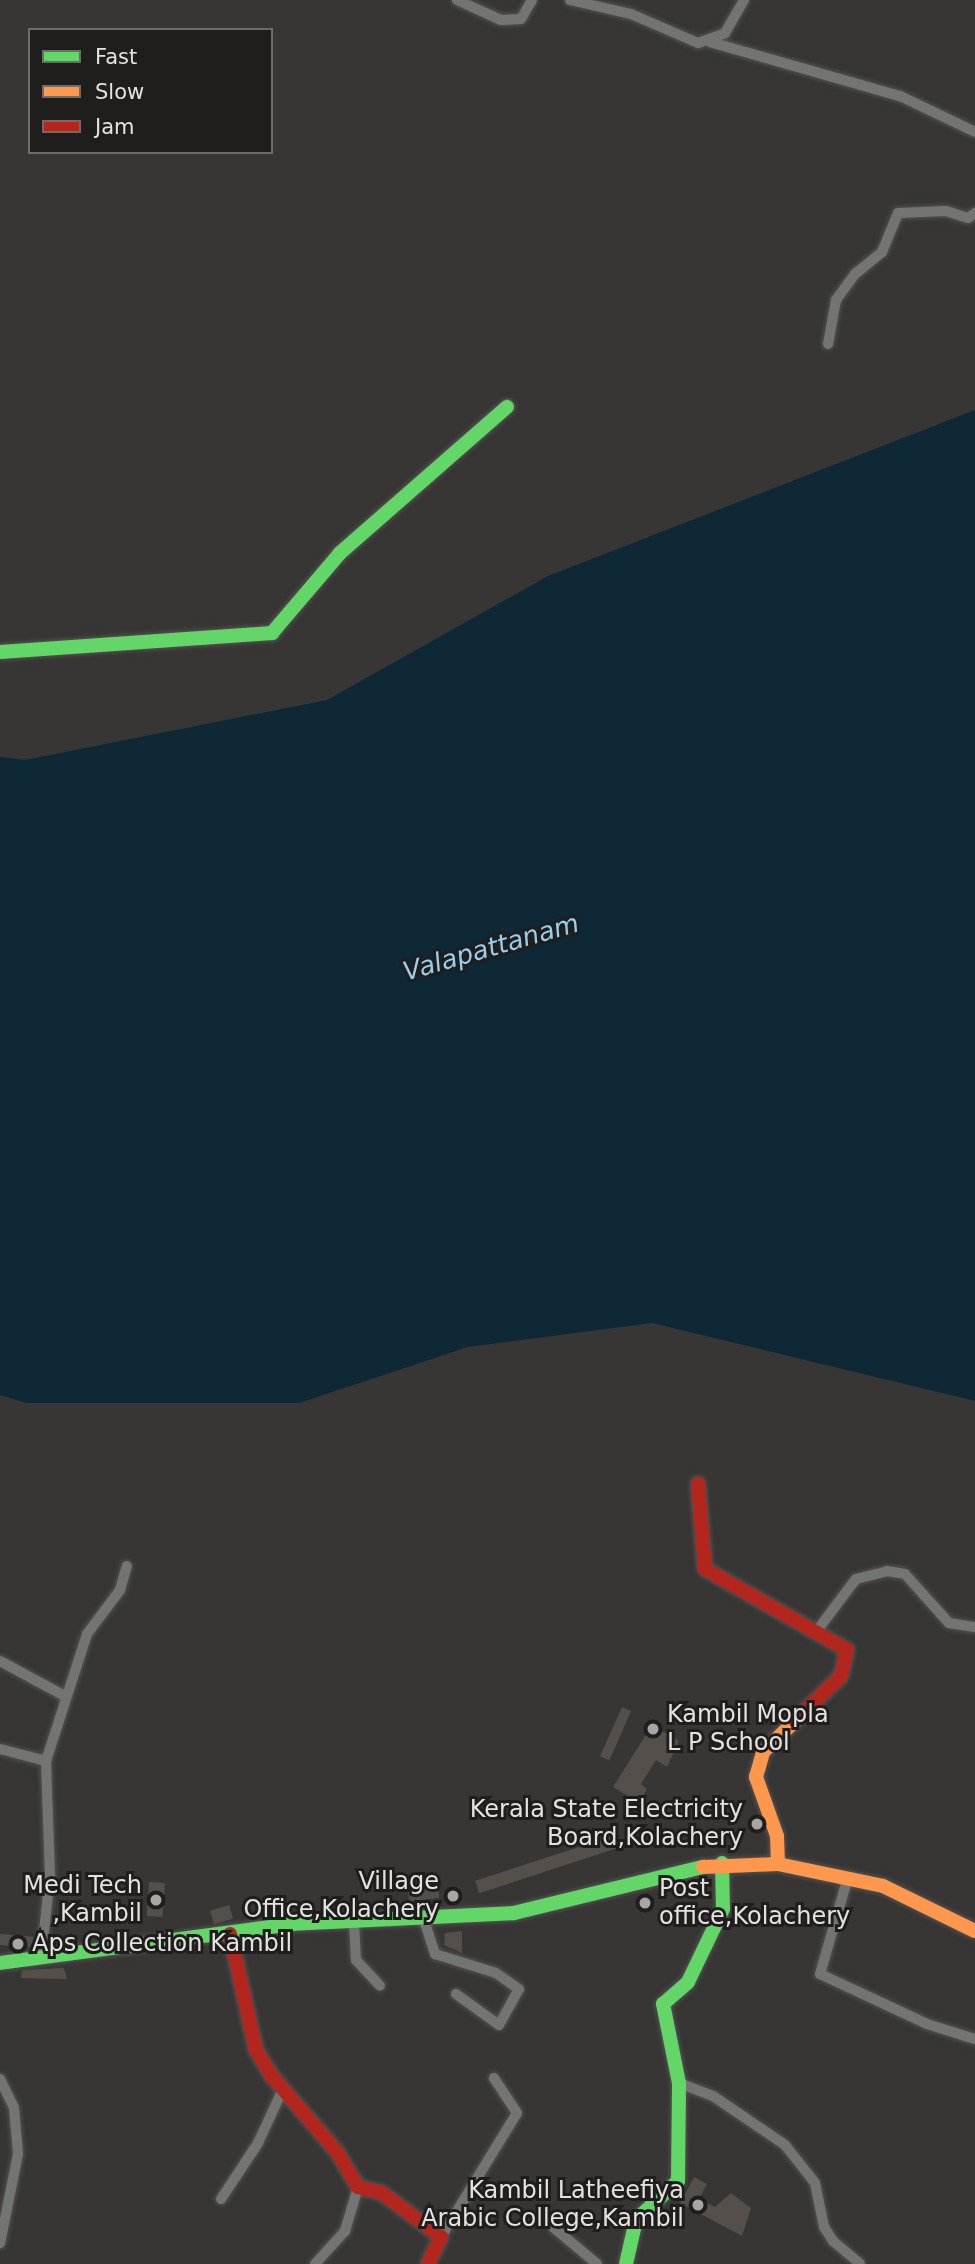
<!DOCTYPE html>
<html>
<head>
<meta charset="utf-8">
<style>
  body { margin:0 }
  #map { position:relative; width:975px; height:2264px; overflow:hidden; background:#373635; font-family:"DejaVu Sans",sans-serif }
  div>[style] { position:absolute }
  .water>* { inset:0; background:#0f2835 }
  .building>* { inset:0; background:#544f4a; transform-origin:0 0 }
  .roads { filter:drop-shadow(0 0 2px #535251) drop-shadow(0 0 2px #535251) }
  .street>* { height:10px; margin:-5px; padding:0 5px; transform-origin:5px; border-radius:5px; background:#747473 }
  .fast>* { height:14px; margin:-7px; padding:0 7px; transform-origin:7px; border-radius:7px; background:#63d668 }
  .slow>* { height:14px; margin:-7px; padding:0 7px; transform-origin:7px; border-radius:7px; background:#ff974d }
  .jam>* { height:14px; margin:-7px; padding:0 7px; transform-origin:7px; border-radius:7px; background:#b3261e }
  .dots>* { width:19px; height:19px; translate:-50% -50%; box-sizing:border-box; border:4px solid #1f1e1d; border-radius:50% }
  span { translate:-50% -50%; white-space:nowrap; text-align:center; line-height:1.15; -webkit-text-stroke:6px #1f1e1d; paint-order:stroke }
  .poi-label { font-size:24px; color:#e4e2e1 }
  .left { translate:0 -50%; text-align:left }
  .right { translate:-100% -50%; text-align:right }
  .water-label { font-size:26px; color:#97cfee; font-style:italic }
  .legend { position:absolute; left:28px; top:28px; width:245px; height:126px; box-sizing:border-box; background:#1f1e1d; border:2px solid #6e6c6b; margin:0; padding:9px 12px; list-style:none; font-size:21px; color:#e4e2e1 }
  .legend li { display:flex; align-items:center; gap:14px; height:35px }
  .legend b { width:35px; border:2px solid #6e6c6b }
</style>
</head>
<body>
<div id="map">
  <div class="water">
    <i style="clip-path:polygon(975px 410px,975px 1401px,652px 1323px,468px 1347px,299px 1403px,27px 1403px,0 1395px,0 757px,25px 760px,327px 700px,548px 576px)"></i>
  </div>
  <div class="building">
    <i style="left:622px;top:1707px;width:10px;height:54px;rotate:24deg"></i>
    <i style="clip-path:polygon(652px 1725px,679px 1741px,667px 1767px,656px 1760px,641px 1784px,647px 1789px,639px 1803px,613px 1787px)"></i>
    <i style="left:613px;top:1836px;width:13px;height:145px;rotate:72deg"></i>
    <i style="left:149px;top:1882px;width:16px;height:34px;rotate:4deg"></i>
    <i style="left:437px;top:1883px;width:15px;height:30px;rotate:82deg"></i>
    <i style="left:229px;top:1905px;width:14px;height:20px;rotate:73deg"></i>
    <i style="clip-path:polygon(462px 1931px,462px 1953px,444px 1945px,445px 1933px)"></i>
    <i style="left:36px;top:1937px;width:11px;height:36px;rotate:95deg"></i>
    <i style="clip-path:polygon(64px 1968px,67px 1979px,21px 1978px,22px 1970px)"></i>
    <i style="clip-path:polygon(694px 2177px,707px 2184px,699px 2199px,715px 2207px,731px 2193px,751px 2208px,742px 2236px,680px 2203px)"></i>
  </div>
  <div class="roads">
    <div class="street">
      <i style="left:457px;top:0;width:48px;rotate:24.4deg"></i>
      <i style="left:501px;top:20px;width:20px;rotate:-3deg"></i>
      <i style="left:521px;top:19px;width:22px;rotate:-60deg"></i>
      <i style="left:570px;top:0;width:63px;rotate:12.9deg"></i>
      <i style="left:631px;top:14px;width:73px;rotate:23.4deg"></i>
      <i style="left:698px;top:43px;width:29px;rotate:-20deg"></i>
      <i style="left:725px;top:33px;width:38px;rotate:-60deg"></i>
      <i style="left:710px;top:42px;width:198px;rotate:15.9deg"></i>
      <i style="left:900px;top:96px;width:83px;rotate:25.6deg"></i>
      <i style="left:828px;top:344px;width:45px;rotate:-79.7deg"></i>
      <i style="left:836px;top:300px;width:32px;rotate:-54deg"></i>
      <i style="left:855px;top:274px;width:35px;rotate:-39deg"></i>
      <i style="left:882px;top:252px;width:42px;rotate:-67.7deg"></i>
      <i style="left:898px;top:213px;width:48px;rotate:-2.4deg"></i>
      <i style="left:946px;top:211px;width:23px;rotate:18deg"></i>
      <i style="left:968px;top:218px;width:9px;rotate:-36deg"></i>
      <i style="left:816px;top:1632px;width:66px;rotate:-53deg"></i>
      <i style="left:856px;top:1579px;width:32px;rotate:-14deg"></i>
      <i style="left:887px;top:1571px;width:18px;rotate:9deg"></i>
      <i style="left:905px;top:1574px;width:66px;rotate:48.1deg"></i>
      <i style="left:949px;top:1623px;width:26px;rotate:9deg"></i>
      <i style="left:0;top:1661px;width:72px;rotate:28.4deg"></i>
      <i style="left:0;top:1749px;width:48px;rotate:14.6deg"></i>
      <i style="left:848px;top:1877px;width:101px;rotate:106.1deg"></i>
      <i style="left:820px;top:1974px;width:118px;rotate:25deg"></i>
      <i style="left:927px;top:2024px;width:50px;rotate:17.4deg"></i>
      <i style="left:424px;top:1920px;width:36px;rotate:72deg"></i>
      <i style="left:435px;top:1954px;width:64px;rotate:17.3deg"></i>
      <i style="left:496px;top:1973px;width:28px;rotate:35deg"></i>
      <i style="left:519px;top:1989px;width:41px;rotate:119.1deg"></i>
      <i style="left:499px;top:2025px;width:53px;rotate:-144.2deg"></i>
      <i style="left:354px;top:1922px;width:38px;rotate:87deg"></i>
      <i style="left:356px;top:1960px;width:35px;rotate:47deg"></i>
      <i style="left:41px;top:1959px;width:83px;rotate:-83.8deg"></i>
      <i style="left:50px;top:1876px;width:115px;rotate:-92deg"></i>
      <i style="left:46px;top:1761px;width:133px;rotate:-72.1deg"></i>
      <i style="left:87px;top:1634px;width:55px;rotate:-53.1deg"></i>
      <i style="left:120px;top:1590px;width:25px;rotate:-74deg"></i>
      <i style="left:0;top:2079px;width:32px;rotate:64deg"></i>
      <i style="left:14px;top:2108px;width:46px;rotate:85deg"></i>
      <i style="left:18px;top:2154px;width:91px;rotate:101.4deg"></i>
      <i style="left:679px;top:2083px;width:36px;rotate:21deg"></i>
      <i style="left:713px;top:2096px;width:87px;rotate:34.2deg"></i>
      <i style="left:785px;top:2145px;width:48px;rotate:51.7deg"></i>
      <i style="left:815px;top:2183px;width:45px;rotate:78.4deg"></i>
      <i style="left:824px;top:2227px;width:17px;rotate:57deg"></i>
      <i style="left:833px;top:2241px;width:35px;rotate:40deg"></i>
      <i style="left:221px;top:2199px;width:67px;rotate:-56.5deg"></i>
      <i style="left:258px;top:2143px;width:57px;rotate:-65.2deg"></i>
      <i style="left:554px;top:2228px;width:56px;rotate:39.9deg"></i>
      <i style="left:441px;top:2237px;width:145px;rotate:-58.5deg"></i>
      <i style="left:517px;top:2113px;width:42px;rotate:-123.3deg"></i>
      <i style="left:315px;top:2264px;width:45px;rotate:-47.7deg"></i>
      <i style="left:345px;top:2231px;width:46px;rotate:-73.5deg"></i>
    </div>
    <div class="fast">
      <i style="left:0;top:652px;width:273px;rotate:-4deg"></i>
      <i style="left:272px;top:633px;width:105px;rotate:-49.6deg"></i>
      <i style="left:340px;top:553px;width:222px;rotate:-41.2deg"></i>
      <i style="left:0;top:1963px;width:294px;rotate:-7.6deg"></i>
      <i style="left:291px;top:1924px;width:223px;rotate:-2.8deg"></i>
      <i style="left:514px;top:1913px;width:195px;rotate:-13.7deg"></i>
      <i style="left:626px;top:2264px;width:45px;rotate:-77.2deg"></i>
      <i style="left:636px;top:2220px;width:57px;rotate:-42.9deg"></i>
      <i style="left:678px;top:2181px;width:98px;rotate:-89.4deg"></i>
      <i style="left:679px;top:2083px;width:81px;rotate:-101.4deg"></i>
      <i style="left:663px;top:2004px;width:33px;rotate:-41deg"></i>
      <i style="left:688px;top:1982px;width:81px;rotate:-64.4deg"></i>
      <i style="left:723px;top:1909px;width:46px;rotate:-91.2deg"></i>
    </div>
    <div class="slow">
      <i style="left:778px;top:1864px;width:28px;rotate:-92deg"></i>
      <i style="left:777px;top:1836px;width:63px;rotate:-109.6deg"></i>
      <i style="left:756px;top:1777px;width:26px;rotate:-74deg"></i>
      <i style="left:763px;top:1752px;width:45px;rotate:-44.1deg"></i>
      <i style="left:703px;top:1867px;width:75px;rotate:-2.3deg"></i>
      <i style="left:778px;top:1864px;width:107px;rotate:11.8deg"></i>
      <i style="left:883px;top:1886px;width:102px;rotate:26.1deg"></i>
    </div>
    <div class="jam">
      <i style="left:698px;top:1484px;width:85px;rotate:85.3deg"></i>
      <i style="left:705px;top:1569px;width:163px;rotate:29.7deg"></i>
      <i style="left:847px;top:1650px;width:27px;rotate:103deg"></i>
      <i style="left:841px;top:1676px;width:64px;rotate:135.6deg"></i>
      <i style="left:230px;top:1934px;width:119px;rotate:77.4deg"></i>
      <i style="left:256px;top:2050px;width:29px;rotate:59deg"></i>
      <i style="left:271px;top:2075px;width:101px;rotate:49.4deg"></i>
      <i style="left:337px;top:2152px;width:41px;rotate:59deg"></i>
      <i style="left:358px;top:2187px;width:25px;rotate:14deg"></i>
      <i style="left:382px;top:2193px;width:74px;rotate:36.7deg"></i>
      <i style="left:441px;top:2237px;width:30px;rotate:116deg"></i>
    </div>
  </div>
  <div class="dots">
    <i style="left:653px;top:1729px;background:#a7a6a5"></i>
    <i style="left:757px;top:1824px;background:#a7a6a5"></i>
    <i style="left:453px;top:1896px;background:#a7a6a5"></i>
    <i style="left:156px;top:1900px;background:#a7a6a5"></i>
    <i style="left:645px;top:1903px;background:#a7a6a5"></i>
    <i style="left:18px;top:1944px;background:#a7a6a5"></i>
    <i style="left:698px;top:2205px;background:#a7a6a5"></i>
  </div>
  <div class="poi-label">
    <span class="left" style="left:667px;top:1729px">Kambil Mopla<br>L P School</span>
    <span class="right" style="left:743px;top:1824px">Kerala State Electricity<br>Board,Kolachery</span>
    <span class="right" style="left:439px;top:1896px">Village<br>Office,Kolachery</span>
    <span class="right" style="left:142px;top:1900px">Medi Tech<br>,Kambil</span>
    <span class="left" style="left:659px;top:1903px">Post<br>office,Kolachery</span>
    <span class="left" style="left:32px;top:1944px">Aps Collection Kambil</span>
    <span class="right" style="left:684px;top:2205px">Kambil Latheefiya<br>Arabic College,Kambil</span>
  </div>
  <div class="water-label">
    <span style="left:491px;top:948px;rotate:-16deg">Valapattanam</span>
  </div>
  <ul class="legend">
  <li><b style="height:9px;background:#63d668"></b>Fast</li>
  <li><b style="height:9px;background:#ff974d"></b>Slow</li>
  <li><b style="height:9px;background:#b3261e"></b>Jam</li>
  </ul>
</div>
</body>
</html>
